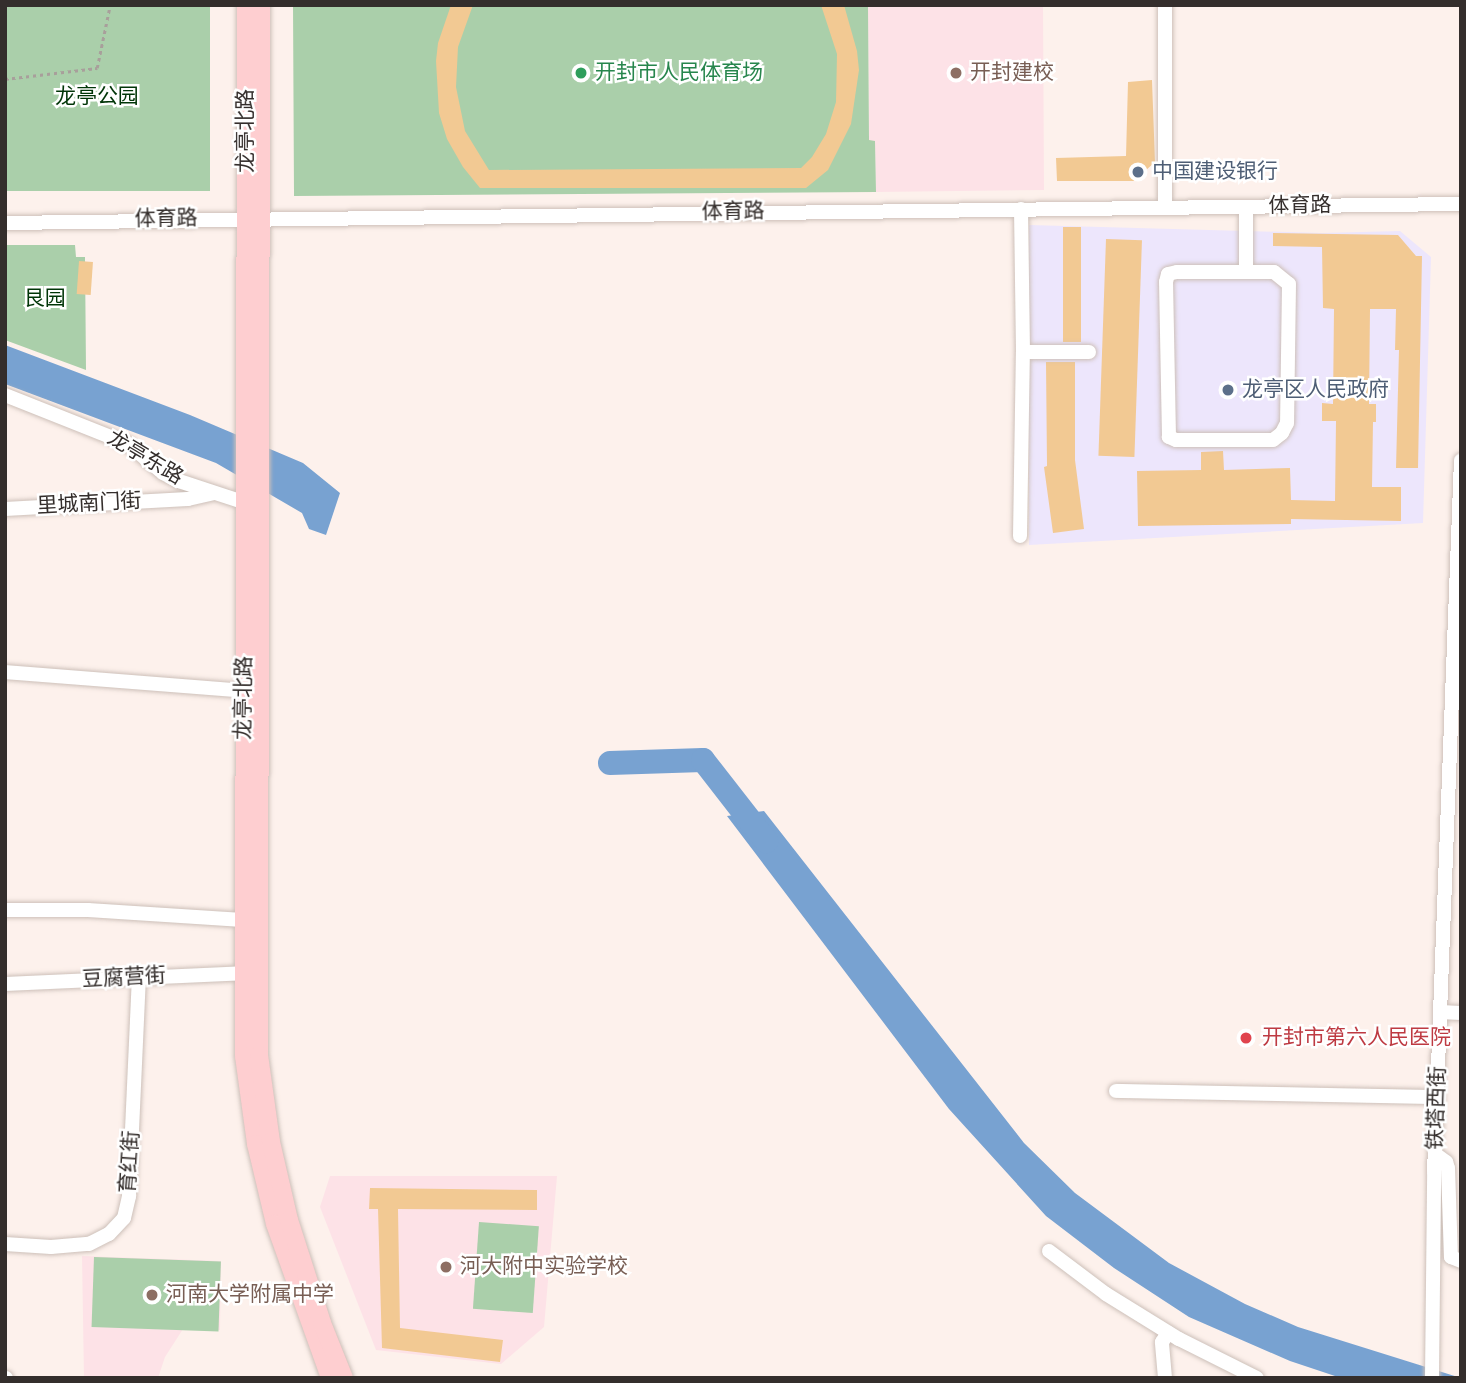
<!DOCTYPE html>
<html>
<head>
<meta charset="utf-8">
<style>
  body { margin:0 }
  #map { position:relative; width:1466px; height:1383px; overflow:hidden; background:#fdf1ec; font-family:"Varela Round","Noto Sans SC",sans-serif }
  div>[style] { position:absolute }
  .commercial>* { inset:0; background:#ede6fc }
  .education>* { inset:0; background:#fde2e7 }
  .green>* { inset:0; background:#aacfaa; transform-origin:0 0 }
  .water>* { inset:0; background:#78a2d1 }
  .river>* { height:24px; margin:-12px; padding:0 12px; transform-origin:12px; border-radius:12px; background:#78a2d1 }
  .building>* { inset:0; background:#f2c993; transform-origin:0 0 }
  .path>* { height:2.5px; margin-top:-1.25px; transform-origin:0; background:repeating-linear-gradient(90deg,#a89f9b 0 3.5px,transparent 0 7px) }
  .roads { filter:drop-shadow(0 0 2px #cdc0b9) drop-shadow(0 0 2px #cdc0b9) }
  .minor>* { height:14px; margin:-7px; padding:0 7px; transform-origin:7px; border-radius:7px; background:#fff }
  .major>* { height:18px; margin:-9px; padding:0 9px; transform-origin:9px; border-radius:9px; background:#feced0 }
  .dots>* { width:19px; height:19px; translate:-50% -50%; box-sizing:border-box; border:4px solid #fff; border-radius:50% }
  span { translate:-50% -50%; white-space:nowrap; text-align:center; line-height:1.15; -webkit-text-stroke:5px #fff; paint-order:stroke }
  .leisure-label { font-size:21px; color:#27864d }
  .left { translate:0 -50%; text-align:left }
  .education-label { font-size:21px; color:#785e54 }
  .park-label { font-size:21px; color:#003507 }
  .street-label { font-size:21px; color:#342e2c }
  .service-label { font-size:21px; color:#4e5e75 }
  .health-label { font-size:21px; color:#be3a42 }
  .frame { position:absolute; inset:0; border:7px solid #342e2c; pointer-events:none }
</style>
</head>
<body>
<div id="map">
  <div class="commercial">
    <i style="clip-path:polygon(1029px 225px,1322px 233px,1400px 231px,1431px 257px,1423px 523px,1029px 545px)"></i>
  </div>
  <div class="education">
    <i style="clip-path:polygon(868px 5px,1043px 5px,1044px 190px,876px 192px,875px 141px,869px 141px)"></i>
    <i style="clip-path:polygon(330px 1176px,557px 1176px,544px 1327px,501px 1364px,376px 1350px,320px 1207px)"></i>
    <i style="clip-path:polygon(82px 1256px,221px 1261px,220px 1330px,183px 1329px,165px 1357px,158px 1378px,84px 1378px)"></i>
  </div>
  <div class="green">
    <i style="left:5px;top:5px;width:205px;height:186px"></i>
    <i style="clip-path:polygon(293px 5px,868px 5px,869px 140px,875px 141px,876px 192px,294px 196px)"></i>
    <i style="clip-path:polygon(5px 245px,75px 245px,76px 257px,85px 257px,86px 370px,5px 340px)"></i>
    <i style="left:479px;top:1222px;width:60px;height:87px;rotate:4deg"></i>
    <i style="left:94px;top:1257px;width:127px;height:70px;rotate:2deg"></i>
  </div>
  <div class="water">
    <i style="clip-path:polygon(5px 345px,190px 415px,303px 463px,340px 493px,326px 535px,309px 529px,302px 513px,216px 463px,5px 384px)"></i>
    <i style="clip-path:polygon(764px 811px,1024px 1143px,1075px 1193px,1169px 1263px,1245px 1304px,1298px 1327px,1461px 1378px,1341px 1378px,1290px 1361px,1189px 1317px,1114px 1268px,1046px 1216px,949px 1109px,727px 816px)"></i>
  </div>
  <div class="river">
    <i style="left:610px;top:763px;width:93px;rotate:-1.8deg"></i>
    <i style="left:703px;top:760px;width:103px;rotate:52.1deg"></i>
  </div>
  <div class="building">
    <i style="clip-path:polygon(451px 5px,473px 5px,458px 47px,456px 87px,465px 131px,489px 170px,801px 168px,812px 157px,826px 134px,836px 102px,837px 54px,821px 5px,844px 5px,857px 51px,859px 70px,851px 124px,828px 170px,806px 188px,480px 188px,463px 167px,447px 139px,439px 113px,436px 61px,438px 43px)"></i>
    <i style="clip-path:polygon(1152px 80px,1155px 162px,1134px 181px,1057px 181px,1056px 158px,1126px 156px,1128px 82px)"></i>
    <i style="left:1063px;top:227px;width:18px;height:115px"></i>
    <i style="clip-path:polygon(1273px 233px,1398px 235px,1416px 256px,1422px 256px,1418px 468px,1396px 468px,1399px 350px,1395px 350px,1396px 309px,1370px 309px,1369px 404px,1376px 404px,1376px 422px,1373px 422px,1372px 487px,1401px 487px,1401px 521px,1291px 519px,1291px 524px,1138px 526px,1137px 471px,1201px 470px,1201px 452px,1223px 451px,1224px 470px,1290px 468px,1291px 500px,1335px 501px,1336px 421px,1322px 421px,1322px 403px,1333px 404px,1334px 309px,1323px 308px,1322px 247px,1273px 246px)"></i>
    <i style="left:1106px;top:239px;width:36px;height:217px;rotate:2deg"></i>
    <i style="left:79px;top:261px;width:14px;height:33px;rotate:4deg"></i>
    <i style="clip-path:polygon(1046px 362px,1075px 362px,1075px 460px,1084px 529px,1053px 533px,1044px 467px,1047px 466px)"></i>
    <i style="clip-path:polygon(370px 1188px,537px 1190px,537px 1210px,398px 1209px,400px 1328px,503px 1340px,500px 1362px,382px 1348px,378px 1209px,369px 1209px)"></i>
  </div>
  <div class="path">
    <i style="left:5px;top:79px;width:93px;rotate:-6.8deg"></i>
    <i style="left:97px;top:68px;width:64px;rotate:-78.3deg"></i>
  </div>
  <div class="roads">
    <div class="minor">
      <i style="left:1165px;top:5px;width:203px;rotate:90deg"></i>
      <i style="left:5px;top:223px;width:1456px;rotate:-0.75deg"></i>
      <i style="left:1177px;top:272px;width:97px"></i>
      <i style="left:1274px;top:272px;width:19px;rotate:39deg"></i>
      <i style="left:1289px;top:284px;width:139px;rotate:90.8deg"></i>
      <i style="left:1287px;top:423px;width:11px;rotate:117deg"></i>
      <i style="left:1282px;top:433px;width:11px;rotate:142deg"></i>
      <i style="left:1273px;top:440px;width:97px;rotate:180deg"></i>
      <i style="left:1176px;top:440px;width:8px;rotate:-157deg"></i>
      <i style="left:1169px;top:437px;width:155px;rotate:-91.1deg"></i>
      <i style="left:1166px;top:282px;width:8px;rotate:-76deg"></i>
      <i style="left:1168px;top:274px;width:9px;rotate:-13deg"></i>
      <i style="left:1246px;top:272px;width:65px;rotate:-90deg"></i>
      <i style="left:1023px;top:352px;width:66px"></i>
      <i style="left:5px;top:395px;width:132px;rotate:21.7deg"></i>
      <i style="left:128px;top:444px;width:45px;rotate:39.6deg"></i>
      <i style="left:163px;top:473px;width:18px;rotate:27deg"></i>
      <i style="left:179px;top:481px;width:71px;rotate:18.2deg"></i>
      <i style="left:5px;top:509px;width:183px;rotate:-3.1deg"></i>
      <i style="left:188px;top:499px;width:26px;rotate:-13deg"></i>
      <i style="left:1020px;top:536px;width:184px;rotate:-89.1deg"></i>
      <i style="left:1023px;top:352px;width:143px;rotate:-90.8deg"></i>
      <i style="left:5px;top:672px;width:240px;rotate:4.5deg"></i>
      <i style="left:5px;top:910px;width:83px"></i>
      <i style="left:88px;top:910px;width:155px;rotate:3.7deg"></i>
      <i style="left:5px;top:984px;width:238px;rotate:-2.6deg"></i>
      <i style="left:1440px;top:1012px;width:21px;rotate:3deg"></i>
      <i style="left:1116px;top:1091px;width:321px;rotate:1.1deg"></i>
      <i style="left:1435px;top:1154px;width:14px;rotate:36deg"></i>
      <i style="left:1446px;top:1162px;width:6px;rotate:72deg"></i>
      <i style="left:1448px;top:1168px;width:89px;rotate:88.1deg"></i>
      <i style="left:1451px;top:1257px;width:11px;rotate:22deg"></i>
      <i style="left:5px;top:1244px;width:46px;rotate:3.7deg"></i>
      <i style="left:51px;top:1247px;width:38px;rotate:-5deg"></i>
      <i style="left:89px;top:1244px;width:22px;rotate:-27deg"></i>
      <i style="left:109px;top:1234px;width:22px;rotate:-47deg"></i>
      <i style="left:124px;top:1218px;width:23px;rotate:-77deg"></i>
      <i style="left:129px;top:1196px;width:219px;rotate:-87.4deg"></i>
      <i style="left:1049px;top:1251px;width:71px;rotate:37deg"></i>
      <i style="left:1106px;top:1294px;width:86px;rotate:31.7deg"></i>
      <i style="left:1179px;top:1339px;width:87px;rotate:26.6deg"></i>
      <i style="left:5px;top:1378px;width:1px"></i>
      <i style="left:1165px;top:1378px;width:36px;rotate:-95deg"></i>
      <i style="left:1162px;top:1342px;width:11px;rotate:-56deg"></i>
      <i style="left:1432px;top:1378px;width:206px;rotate:-89.4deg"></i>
      <i style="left:1434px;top:1172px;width:712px;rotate:-87.83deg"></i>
    </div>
    <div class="major">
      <i style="left:246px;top:5px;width:1051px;rotate:90.11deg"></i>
      <i style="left:244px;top:1056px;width:89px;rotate:82.2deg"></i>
      <i style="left:256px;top:1144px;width:82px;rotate:76.6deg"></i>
      <i style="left:275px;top:1224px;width:164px;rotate:70.3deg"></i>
      <i style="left:261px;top:5px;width:1050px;rotate:90.11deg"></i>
      <i style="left:259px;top:1055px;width:88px;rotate:82.1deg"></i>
      <i style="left:271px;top:1142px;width:80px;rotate:77deg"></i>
      <i style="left:289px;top:1220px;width:108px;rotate:72.2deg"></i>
      <i style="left:322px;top:1323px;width:59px;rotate:68.2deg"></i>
    </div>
  </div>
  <div class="dots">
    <i style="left:581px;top:73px;background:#2e9e5b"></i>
    <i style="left:956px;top:73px;background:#8d6e63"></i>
    <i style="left:1138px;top:172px;background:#5c6f8a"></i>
    <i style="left:1228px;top:390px;background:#5c6f8a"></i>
    <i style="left:1246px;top:1038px;background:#e0444e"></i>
    <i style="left:446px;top:1267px;background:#8d6e63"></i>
    <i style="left:152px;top:1295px;background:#8d6e63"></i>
  </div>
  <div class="leisure-label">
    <span class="left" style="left:595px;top:73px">开封市人民体育场</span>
  </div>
  <div class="education-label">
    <span class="left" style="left:970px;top:73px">开封建校</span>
    <span class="left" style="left:460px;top:1267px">河大附中实验学校</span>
    <span class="left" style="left:166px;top:1295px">河南大学附属中学</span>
  </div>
  <div class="park-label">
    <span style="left:97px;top:97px">龙亭公园</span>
    <span style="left:45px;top:299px">艮园</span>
  </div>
  <div class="street-label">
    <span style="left:246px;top:131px;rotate:-90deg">龙亭北路</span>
    <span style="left:1300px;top:206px;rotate:-1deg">体育路</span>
    <span style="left:733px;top:212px;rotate:-1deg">体育路</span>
    <span style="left:166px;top:219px;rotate:-1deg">体育路</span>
    <span style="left:145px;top:458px;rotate:31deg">龙亭东路</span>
    <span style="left:89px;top:504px;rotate:-3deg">里城南门街</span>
    <span style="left:244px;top:698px;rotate:-89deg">龙亭北路</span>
    <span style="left:124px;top:978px;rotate:-3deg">豆腐营街</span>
    <span style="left:1437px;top:1108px;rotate:-88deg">铁塔西街</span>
    <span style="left:130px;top:1162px;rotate:-86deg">育红街</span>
  </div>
  <div class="service-label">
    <span class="left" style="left:1152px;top:172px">中国建设银行</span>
    <span class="left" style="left:1242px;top:390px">龙亭区人民政府</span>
  </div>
  <div class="health-label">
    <span class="left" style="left:1262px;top:1038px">开封市第六人民医院</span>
  </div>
  <div class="frame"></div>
</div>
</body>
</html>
